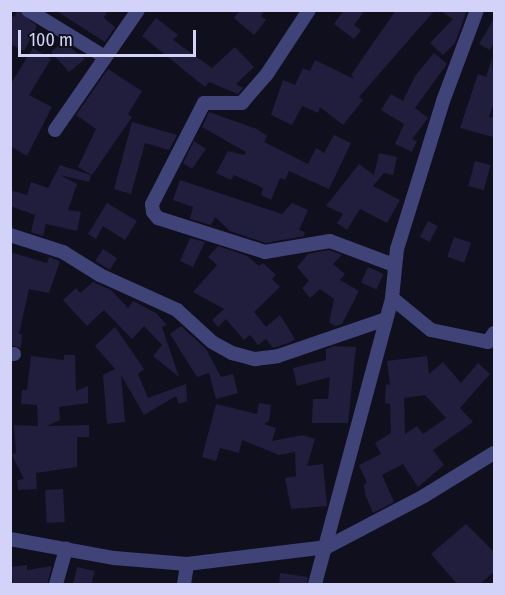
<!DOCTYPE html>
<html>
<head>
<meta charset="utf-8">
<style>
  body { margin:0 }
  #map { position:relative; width:505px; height:595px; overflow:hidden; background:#100f1e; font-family:"Fira Sans Condensed",sans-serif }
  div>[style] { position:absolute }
  .building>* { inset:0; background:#211d3d; transform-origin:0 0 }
  .minor>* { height:14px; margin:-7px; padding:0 7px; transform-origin:7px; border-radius:7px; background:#404378 }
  span { translate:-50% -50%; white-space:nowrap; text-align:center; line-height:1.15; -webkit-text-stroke:4.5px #100f1e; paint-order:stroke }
  .frame { position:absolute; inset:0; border:12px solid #d3d2f9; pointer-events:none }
  .scale { position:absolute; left:18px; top:30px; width:178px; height:27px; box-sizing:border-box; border:3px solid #d3d2f9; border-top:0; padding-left:8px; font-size:18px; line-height:21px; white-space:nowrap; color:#d3d2f9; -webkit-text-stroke:4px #100f1e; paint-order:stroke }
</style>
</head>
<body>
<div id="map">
  <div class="building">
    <i style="clip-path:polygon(18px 10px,37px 26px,24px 51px,10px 44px,10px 15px,14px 17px)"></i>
    <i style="clip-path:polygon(55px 10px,108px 10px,104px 18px,115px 27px,105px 42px)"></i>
    <i style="clip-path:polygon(240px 10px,265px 10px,261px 16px,266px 20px,254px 35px,234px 18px)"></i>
    <i style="clip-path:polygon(344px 10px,365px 10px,354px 25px,361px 30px,354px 39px,334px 24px)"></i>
    <i style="clip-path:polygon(396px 10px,435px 10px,359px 97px,363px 100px,343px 125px,320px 107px,318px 113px,302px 106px,292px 125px,271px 115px,283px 80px,295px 85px,303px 68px,310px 71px,315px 60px,354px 79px,351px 75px)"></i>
    <i style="clip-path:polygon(439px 10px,467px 10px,455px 43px,443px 55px,430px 43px,453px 19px)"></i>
    <i style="clip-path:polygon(495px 17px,495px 41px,490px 50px,479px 44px)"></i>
    <i style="clip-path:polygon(156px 18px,178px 35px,173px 40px,212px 68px,235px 47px,254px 67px,236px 84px,243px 88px,238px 94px,209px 82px,205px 87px,142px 36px)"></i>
    <i style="clip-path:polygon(63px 42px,85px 59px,69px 72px,51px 52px)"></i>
    <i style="clip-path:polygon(33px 48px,51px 59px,29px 95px,52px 107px,27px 156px,10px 146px,10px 85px)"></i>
    <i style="clip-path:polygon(434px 53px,447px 64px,415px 108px,428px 118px,412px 139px,417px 141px,412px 152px,395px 144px,404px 124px,381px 110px,391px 94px,403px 101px,415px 76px)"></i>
    <i style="clip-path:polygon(492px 58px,495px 99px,489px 117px,495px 118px,493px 137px,460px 128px,478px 74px,486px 77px)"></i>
    <i style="clip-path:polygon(108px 69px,142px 91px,128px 114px,132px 117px,92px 175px,78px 167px,96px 129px,76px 115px)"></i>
    <i style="clip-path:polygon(209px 112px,257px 129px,267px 136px,264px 142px,308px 164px,316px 148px,324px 153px,334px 135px,351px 143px,329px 189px,289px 171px,285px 180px,280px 178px,271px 200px,261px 195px,263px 189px,259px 186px,234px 175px,231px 180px,216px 173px,228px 151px,244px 155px,246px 152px,202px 127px)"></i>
    <i style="clip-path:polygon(132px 122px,177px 135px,169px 150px,145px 143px,131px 194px,114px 189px)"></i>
    <i style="clip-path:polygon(194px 141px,206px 149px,192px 169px,183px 163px)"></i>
    <i style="clip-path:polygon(379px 153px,397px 157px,393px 175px,384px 173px,373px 186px,400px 200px,387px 223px,360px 209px,347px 230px,337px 223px,343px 214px,326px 206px,359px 164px,374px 175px)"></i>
    <i style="left:475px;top:161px;width:16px;height:26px;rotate:15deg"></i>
    <i style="clip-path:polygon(60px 165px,91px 175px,89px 182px,60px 175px,77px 184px,68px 210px,81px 212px,77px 231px,46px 224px,43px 236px,31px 232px,35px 215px,10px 206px,10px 190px,27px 195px,31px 182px,48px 188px)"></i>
    <i style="clip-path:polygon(180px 180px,282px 214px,292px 203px,308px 210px,299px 230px,305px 232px,304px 236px,266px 243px,230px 231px,215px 217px,211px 225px,190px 219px,193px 207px,173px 200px)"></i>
    <i style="clip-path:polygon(107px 203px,137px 221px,125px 240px,103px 226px,96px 239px,88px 234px)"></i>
    <i style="left:428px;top:221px;width:11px;height:18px;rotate:27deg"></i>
    <i style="left:454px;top:237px;width:18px;height:21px;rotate:19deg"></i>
    <i style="clip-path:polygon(190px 238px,205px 242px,193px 267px,180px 261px)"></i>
    <i style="clip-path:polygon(218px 246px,247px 256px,259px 266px,263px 263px,276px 275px,272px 279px,280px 287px,254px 312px,266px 327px,280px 315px,295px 339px,291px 342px,273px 348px,266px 339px,258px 345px,250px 335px,244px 340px,226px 319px,218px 327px,212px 320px,224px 309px,193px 292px,217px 265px,208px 257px)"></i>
    <i style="left:103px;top:249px;width:17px;height:14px;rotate:33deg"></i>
    <i style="clip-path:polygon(329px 250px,342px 255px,333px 264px,345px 274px,340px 280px,359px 291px,342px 324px,336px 326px,329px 323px,334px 299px,320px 289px,310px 298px,302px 288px,309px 281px,297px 267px,308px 254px)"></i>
    <i style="clip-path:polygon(10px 252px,47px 263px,49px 257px,60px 261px,49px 293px,29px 289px,19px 334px,22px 334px,21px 348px,10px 345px)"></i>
    <i style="left:368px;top:267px;width:17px;height:17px;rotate:24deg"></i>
    <i style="clip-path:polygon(93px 282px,111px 290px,128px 308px,133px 301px,156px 313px,167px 325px,162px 327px,179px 377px,153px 356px,162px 345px,144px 326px,132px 339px,104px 310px,87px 326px,63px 300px,76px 288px,80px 293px)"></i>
    <i style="clip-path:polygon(181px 326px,206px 349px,221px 377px,233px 374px,238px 393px,216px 399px,209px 373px,197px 377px,170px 334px)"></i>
    <i style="clip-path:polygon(115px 327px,144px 369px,138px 374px,148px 398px,186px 384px,187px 401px,179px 404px,176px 396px,144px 415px,121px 375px,125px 422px,107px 424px,103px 375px,115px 369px,95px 346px)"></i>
    <i style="clip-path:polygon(334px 346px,356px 347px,348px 423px,312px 423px,313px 399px,328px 399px,330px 377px,297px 386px,293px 368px,326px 360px,326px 349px)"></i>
    <i style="clip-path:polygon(64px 355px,75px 355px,76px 391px,88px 386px,88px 403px,59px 407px,60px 420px,47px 426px,89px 425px,89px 437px,77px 437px,77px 467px,36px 473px,37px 489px,18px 490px,17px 480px,24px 479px,12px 455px,16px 453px,14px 425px,38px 426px,37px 405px,21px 404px,22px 390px,27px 390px,31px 356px,64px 360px)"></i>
    <i style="clip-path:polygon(evenodd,427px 356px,429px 374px,443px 362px,461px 383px,478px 363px,490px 374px,460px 408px,473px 422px,433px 450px,444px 465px,418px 487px,403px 464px,382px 475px,394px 502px,373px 513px,365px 494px,364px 484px,367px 483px,359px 465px,381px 454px,375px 443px,391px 433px,390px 404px,385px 403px,386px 384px,390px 385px,387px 361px,427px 356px,425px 395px,446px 418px,423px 434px,417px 426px,405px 434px,404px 398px,425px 395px)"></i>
    <i style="clip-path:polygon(259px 403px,271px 405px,269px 421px,264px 424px,276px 428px,272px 441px,303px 435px,315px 439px,307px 466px,323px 464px,327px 506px,291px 509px,285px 478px,296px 476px,295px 452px,279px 455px,242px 440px,239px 453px,220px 448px,216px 461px,202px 457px,216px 404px,257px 414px)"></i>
    <i style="left:63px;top:489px;width:33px;height:18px;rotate:87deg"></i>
    <i style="clip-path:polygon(466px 524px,495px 553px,495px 571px,479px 585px,458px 585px,431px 554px)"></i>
    <i style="clip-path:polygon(27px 565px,27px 570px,52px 566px,47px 585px,13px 585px,11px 567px)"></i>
    <i style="clip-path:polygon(77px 567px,95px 571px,91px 585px,73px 585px)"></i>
    <i style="clip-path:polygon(280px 573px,308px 577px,306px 585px,279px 585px)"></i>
  </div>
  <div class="minor">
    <i style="left:28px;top:10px;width:90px;rotate:31.4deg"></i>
    <i style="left:309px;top:10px;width:77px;rotate:123.3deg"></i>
    <i style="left:267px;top:74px;width:38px;rotate:131deg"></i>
    <i style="left:242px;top:103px;width:38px;rotate:180deg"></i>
    <i style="left:204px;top:103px;width:114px;rotate:117.2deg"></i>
    <i style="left:152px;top:204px;width:8px;rotate:83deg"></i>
    <i style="left:153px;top:212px;width:8px;rotate:50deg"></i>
    <i style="left:158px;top:218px;width:112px;rotate:17.6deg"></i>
    <i style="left:265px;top:252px;width:66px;rotate:-9.6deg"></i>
    <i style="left:330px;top:241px;width:68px;rotate:20.6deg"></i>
    <i style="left:55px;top:130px;width:146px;rotate:-55.3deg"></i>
    <i style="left:10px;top:235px;width:56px;rotate:17.8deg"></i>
    <i style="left:63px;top:252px;width:44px;rotate:31.9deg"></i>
    <i style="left:100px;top:275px;width:85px;rotate:24.4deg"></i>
    <i style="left:177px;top:310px;width:47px;rotate:42.4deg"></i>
    <i style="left:212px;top:342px;width:23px;rotate:29deg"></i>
    <i style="left:232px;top:353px;width:24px;rotate:15deg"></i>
    <i style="left:255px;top:359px;width:23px;rotate:-7deg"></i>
    <i style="left:278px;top:356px;width:114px;rotate:-18.9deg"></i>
    <i style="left:392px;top:298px;width:50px;rotate:39.4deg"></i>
    <i style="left:431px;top:330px;width:58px;rotate:11.9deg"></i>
    <i style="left:488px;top:342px;width:11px;rotate:-56deg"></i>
    <i style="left:10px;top:354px;width:4px"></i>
    <i style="left:10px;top:539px;width:106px;rotate:10.4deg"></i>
    <i style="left:114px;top:558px;width:73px;rotate:4.7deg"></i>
    <i style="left:187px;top:564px;width:141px;rotate:-6.9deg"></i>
    <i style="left:327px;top:547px;width:110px;rotate:-27.7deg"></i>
    <i style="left:424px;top:496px;width:82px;rotate:-31.6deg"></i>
    <i style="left:56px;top:584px;width:37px;rotate:-74deg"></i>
    <i style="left:184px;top:584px;width:20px;rotate:-81deg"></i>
    <i style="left:315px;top:584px;width:296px;rotate:-74.9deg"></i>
    <i style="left:392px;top:298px;width:49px;rotate:-84.2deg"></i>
    <i style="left:397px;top:249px;width:155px;rotate:-72.7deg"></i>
    <i style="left:443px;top:101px;width:97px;rotate:-69.5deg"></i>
  </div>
  <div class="frame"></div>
  <div class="scale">100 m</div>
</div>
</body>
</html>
